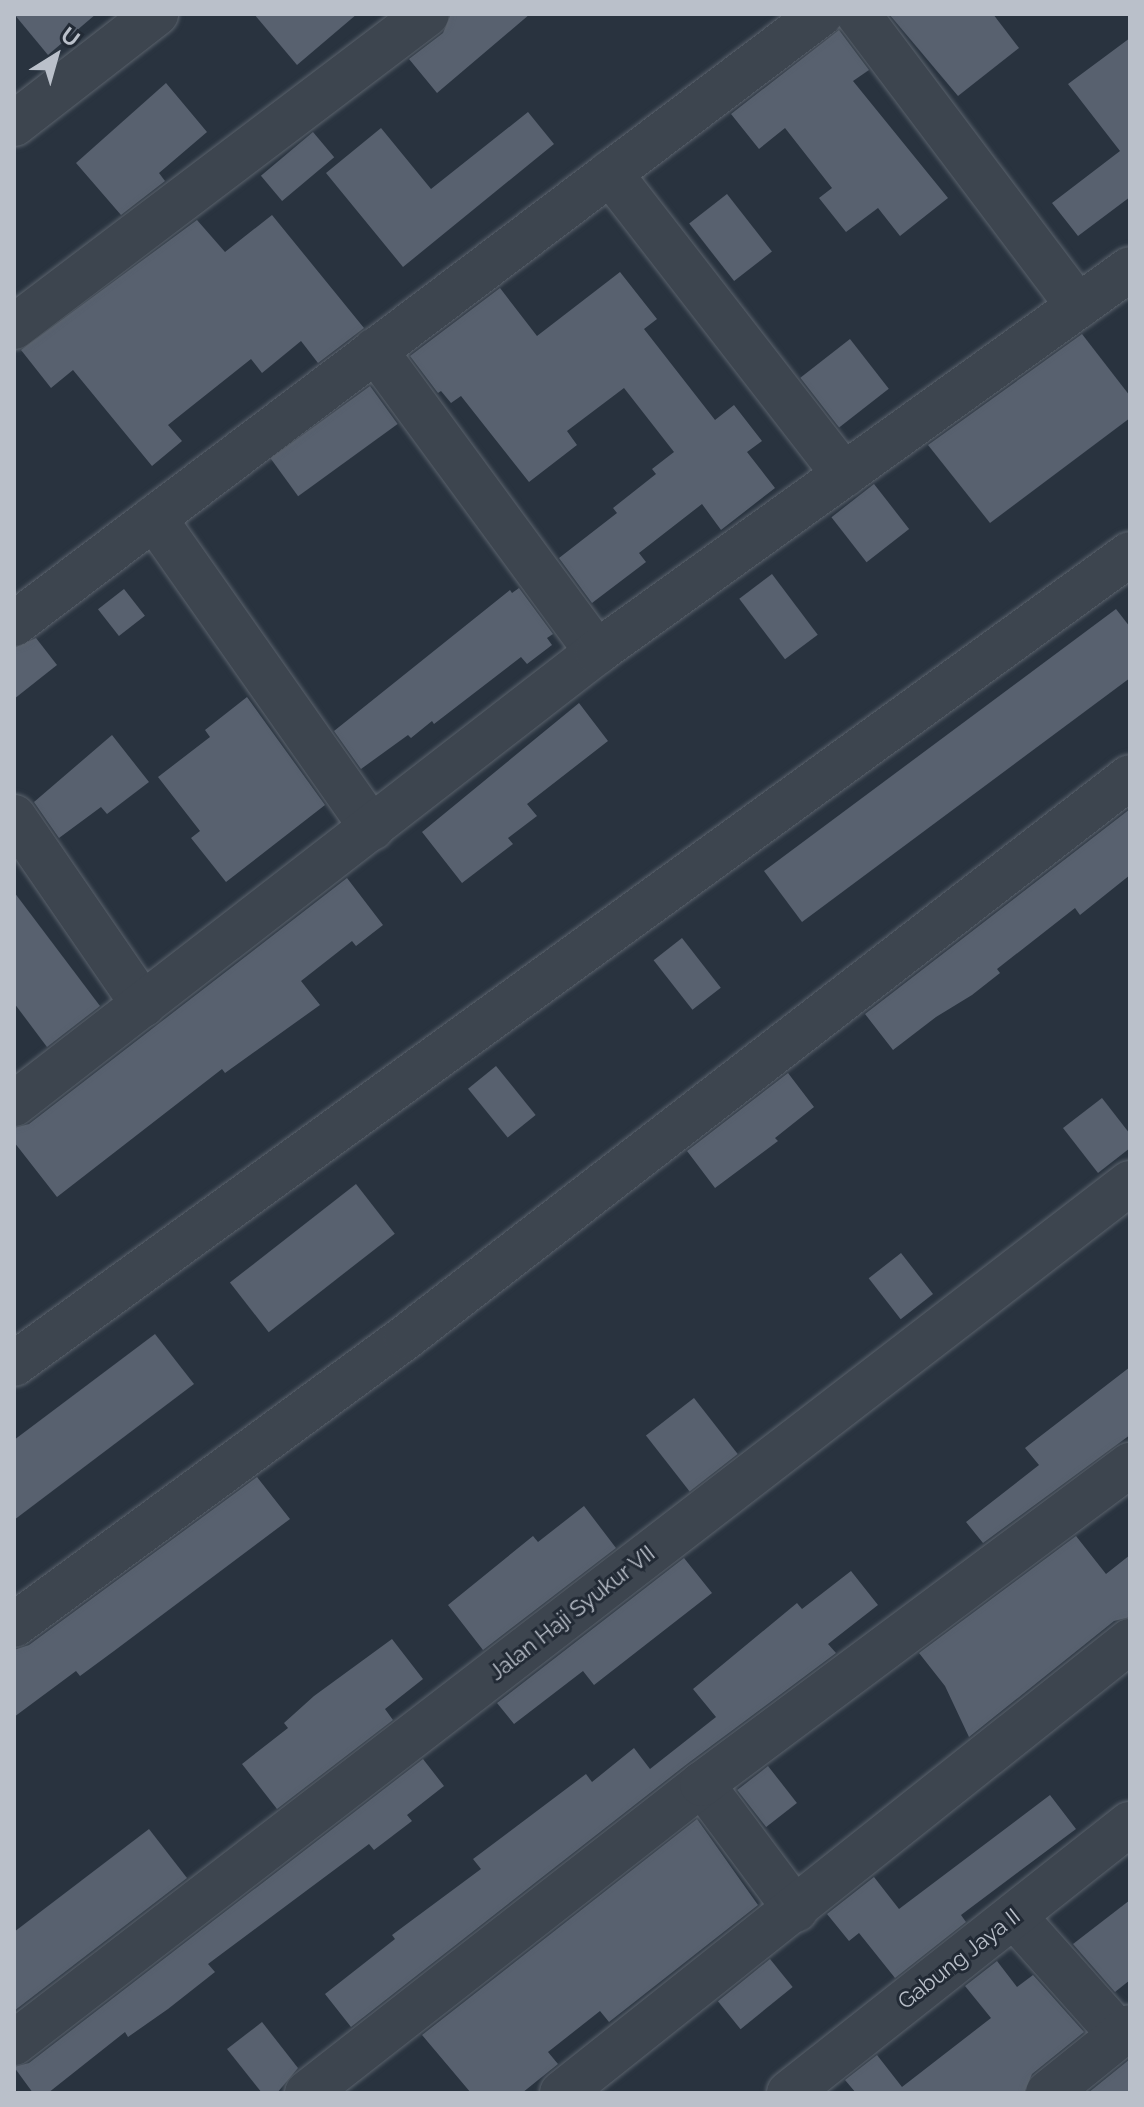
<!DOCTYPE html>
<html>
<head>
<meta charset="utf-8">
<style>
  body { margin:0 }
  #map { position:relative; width:1144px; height:2107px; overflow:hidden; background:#29333f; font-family:Raleway,sans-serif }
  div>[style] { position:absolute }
  .building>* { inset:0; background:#58616f; transform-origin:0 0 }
  .roads { filter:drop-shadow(0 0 2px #5b636d) drop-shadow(0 0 2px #5b636d) }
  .minor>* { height:44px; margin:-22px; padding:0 22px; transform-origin:22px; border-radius:22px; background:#3d454f }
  span { translate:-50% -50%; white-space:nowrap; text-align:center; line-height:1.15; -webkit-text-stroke:6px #222a35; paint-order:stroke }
  .street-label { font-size:22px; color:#bac0ca }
  .frame { position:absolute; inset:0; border:16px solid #bac0ca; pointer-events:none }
  .north { position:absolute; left:16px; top:16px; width:80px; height:80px; -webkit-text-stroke:6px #222a35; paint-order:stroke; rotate:37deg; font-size:22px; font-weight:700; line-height:32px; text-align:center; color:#bac0ca }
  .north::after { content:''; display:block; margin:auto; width:28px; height:36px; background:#bac0ca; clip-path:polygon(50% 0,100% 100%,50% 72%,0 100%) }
</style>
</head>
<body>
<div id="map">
  <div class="building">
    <i style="clip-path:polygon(14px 14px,96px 14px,48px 55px)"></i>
    <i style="clip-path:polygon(254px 14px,357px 14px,297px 65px)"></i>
    <i style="clip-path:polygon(451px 14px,530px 14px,437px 93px,409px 59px,443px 33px)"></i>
    <i style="clip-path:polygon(889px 14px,993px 14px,1019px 48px,958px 96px)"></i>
    <i style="clip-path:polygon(839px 30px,869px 70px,853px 81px,948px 198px,900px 236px,878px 208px,846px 232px,819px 198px,832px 188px,785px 128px,759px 149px,731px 114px)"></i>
    <i style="clip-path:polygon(1130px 38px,1130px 197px,1078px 236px,1052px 203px,1120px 151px,1068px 84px)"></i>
    <i style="clip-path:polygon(166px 83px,207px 132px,159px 173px,165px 181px,121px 215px,76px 163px)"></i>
    <i style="clip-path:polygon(528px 112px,554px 144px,403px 267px,326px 173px,381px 128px,431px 189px)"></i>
    <i style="left:313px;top:132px;width:33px;height:68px;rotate:50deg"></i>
    <i style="left:727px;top:194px;width:73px;height:48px;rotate:52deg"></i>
    <i style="clip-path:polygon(272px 215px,364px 328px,318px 363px,301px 341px,262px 373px,251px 359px,168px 425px,182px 441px,152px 466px,73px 370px,51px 388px,21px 350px,197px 220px,225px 252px)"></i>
    <i style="clip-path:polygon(620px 272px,657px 319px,644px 329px,715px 420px,734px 405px,762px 441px,747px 452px,775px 488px,721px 530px,702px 504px,639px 553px,646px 562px,592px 603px,559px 558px,617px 513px,613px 508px,656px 474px,652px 469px,674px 452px,624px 388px,567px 431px,577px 445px,529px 482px,461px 396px,451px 403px,441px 391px,438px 393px,410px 356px,500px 288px,537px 336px)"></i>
    <i style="clip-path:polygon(1082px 334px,1130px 396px,1130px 418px,990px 523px,928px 445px)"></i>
    <i style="left:850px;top:339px;width:63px;height:63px;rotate:52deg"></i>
    <i style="left:370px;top:386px;width:47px;height:123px;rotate:54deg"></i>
    <i style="left:874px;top:484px;width:57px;height:54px;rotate:52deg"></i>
    <i style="left:772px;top:574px;width:76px;height:41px;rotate:53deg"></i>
    <i style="clip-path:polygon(519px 588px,553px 634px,547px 638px,552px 645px,527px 664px,521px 657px,434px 724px,432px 721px,411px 738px,408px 735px,361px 769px,334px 731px,510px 590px,512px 593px)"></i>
    <i style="left:124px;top:589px;width:34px;height:33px;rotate:52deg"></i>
    <i style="clip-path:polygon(1116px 609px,1130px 627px,1130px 678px,802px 922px,764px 871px)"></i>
    <i style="clip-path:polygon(36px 638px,57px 665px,14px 699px,14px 648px)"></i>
    <i style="clip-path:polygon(247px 697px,325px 805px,226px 882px,191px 838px,200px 831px,158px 777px,210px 737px,205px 730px)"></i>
    <i style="clip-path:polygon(579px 703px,608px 741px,527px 804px,537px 816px,508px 838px,513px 844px,462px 883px,422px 832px)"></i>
    <i style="clip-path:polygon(112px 735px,149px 782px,107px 814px,101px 807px,59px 838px,34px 802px)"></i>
    <i style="clip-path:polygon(1130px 809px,1130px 875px,1080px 915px,1075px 908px,997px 969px,1000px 973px,972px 995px,936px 1017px,893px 1050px,865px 1014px)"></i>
    <i style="clip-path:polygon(347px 878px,383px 925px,356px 946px,352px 941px,301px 981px,320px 1005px,225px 1073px,222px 1069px,57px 1197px,14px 1142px,14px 1128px,29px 1124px)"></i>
    <i style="clip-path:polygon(14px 892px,100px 1006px,47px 1047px,14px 1003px)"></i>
    <i style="left:682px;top:938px;width:63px;height:36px;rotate:52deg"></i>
    <i style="left:496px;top:1066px;width:63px;height:36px;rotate:51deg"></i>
    <i style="clip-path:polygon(788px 1073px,814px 1107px,775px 1138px,778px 1141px,715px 1188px,687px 1151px)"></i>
    <i style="clip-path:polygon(1102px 1098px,1130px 1134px,1130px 1148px,1098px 1173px,1063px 1128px)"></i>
    <i style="left:356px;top:1184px;width:63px;height:160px;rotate:52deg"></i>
    <i style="left:901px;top:1253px;width:52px;height:41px;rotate:52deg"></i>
    <i style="clip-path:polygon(155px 1334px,194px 1384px,14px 1520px,14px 1440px)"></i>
    <i style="clip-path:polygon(1130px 1367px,1130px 1435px,983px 1543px,966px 1522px,1039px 1465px,1025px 1448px)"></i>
    <i style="left:694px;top:1398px;width:71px;height:61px;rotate:52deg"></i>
    <i style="clip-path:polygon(257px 1477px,290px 1519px,114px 1651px,80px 1676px,76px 1671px,14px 1717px,14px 1650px,29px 1645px)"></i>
    <i style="clip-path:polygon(584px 1506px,616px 1548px,483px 1650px,448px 1605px,533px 1536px,538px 1542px)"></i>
    <i style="clip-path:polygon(1076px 1536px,1106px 1574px,1130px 1555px,1130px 1617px,1114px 1621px,969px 1737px,945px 1686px,919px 1653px)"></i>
    <i style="clip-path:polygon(684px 1558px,712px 1593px,594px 1685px,583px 1671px,514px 1724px,497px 1703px)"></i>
    <i style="clip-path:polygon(851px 1571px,878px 1605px,828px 1644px,836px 1653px,687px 1764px,351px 2027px,325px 1994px,395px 1939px,392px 1935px,481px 1869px,473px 1859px,586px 1774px,592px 1782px,634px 1748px,650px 1769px,716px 1717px,693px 1689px,797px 1603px,802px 1609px)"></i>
    <i style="clip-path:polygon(392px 1639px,423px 1679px,385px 1709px,393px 1720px,277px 1809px,242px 1764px,288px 1728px,284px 1723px,314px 1696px)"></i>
    <i style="clip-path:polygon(423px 1759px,444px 1786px,407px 1815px,412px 1821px,374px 1850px,369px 1844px,208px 1964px,215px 1972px,168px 2009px,128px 2037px,125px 2032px,48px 2093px,33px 2093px,14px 2067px,29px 2063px)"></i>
    <i style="left:768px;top:1766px;width:47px;height:39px;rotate:52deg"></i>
    <i style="clip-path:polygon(1050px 1795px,1076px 1829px,961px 1915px,966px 1922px,895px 1978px,859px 1933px,849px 1941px,827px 1914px,874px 1877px,899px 1909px)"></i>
    <i style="clip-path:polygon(697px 1819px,758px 1905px,609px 2022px,600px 2011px,548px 2052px,558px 2064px,522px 2093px,471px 2093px,422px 2035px)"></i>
    <i style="clip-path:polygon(149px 1829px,187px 1878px,14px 2011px,14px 1932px)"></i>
    <i style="clip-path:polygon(1130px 1900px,1130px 1980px,1115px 1992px,1073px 1944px)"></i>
    <i style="left:770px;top:1959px;width:36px;height:67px;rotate:51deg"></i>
    <i style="clip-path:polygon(997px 1961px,1017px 1987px,1033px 1975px,1084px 2032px,1032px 2074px,1024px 2093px,856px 2093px,845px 2080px,877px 2055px,902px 2087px,991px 2018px,965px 1986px)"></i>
    <i style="clip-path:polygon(262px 2022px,298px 2068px,277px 2093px,262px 2093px,227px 2049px)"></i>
    <i style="clip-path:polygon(1130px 2059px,1130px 2093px,1088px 2093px)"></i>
  </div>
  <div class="roads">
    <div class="minor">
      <i style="left:858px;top:14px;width:366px;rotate:53deg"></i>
      <i style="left:14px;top:124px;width:180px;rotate:-37.8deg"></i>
      <i style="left:610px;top:173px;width:382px;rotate:52.2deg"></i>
      <i style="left:14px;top:327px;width:518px;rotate:-37.16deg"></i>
      <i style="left:375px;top:350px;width:375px;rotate:53.7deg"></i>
      <i style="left:154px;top:518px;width:379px;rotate:54.9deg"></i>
      <i style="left:14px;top:624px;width:1012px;rotate:-37.09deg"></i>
      <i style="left:14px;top:817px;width:228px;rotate:55.5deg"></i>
      <i style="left:14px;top:1104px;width:738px;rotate:-37.79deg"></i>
      <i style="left:597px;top:652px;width:656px;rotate:-35.7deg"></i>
      <i style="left:14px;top:1364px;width:1379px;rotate:-35.97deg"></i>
      <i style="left:14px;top:1625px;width:486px;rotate:-36.3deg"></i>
      <i style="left:406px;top:1337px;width:915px;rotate:-37.72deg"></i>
      <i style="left:702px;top:1784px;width:157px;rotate:53.3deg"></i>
      <i style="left:1014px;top:1916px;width:159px;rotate:48.3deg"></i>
      <i style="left:14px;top:2043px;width:1409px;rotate:-37.62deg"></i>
      <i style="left:307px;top:2093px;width:502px;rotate:-38.04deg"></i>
      <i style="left:702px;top:1784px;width:534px;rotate:-36.7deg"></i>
      <i style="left:562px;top:2093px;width:726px;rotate:-38.51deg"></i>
      <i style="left:789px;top:2093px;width:434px;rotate:-38.3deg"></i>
      <i style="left:1048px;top:2093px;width:105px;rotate:-38.8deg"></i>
    </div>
  </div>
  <div class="street-label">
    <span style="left:572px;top:1613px;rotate:-38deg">Jalan Haji Syukur VII</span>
    <span style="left:959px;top:1959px;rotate:-38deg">Gabung Jaya II</span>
  </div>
  <div class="frame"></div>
  <div class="north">U</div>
</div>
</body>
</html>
